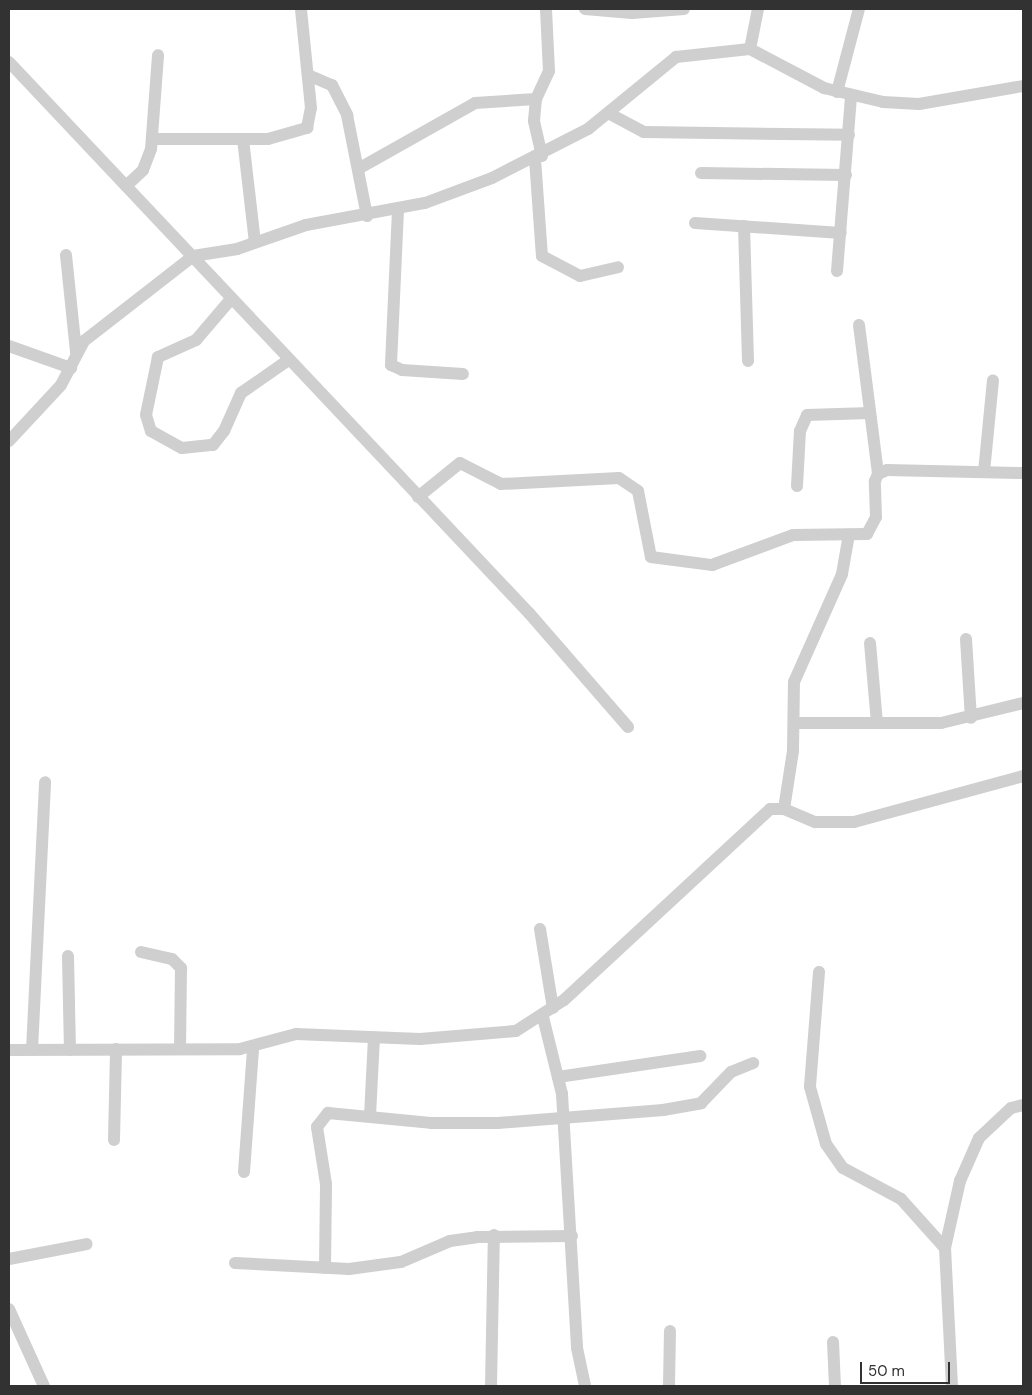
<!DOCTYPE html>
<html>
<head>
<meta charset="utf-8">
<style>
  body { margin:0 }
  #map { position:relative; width:1032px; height:1395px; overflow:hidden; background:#fff; font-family:"DM Sans",sans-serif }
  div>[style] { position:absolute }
  .minor>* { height:12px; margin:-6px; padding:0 6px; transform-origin:6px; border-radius:6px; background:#cfcfcf }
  span { translate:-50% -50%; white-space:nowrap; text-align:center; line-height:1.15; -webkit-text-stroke:5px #fff; paint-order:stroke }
  .frame { position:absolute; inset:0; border:10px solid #323232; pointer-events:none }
  .scale { position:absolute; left:860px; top:1362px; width:90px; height:22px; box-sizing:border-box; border:2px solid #323232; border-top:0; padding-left:6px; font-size:15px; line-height:18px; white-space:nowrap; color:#323232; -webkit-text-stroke:4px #fff; paint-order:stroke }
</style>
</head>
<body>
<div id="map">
  <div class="minor">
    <i style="left:585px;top:9px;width:47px;rotate:4.9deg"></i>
    <i style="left:632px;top:13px;width:52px;rotate:-4.4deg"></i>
    <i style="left:750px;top:49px;width:84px;rotate:27.8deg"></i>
    <i style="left:824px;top:88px;width:61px;rotate:13.3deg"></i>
    <i style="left:883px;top:102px;width:36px;rotate:3deg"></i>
    <i style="left:919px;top:104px;width:106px;rotate:-9.8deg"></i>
    <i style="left:9px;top:62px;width:758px;rotate:46.66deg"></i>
    <i style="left:529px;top:613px;width:151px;rotate:49deg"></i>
    <i style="left:308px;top:75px;width:26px;rotate:23deg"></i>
    <i style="left:332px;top:85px;width:34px;rotate:63deg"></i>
    <i style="left:347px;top:115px;width:103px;rotate:78.8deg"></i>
    <i style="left:837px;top:92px;width:86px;rotate:-75.2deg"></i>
    <i style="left:610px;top:114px;width:38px;rotate:28deg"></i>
    <i style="left:644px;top:132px;width:205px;rotate:0.8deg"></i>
    <i style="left:152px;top:139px;width:116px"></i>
    <i style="left:268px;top:139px;width:41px;rotate:-15.8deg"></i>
    <i style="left:307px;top:128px;width:20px;rotate:-79deg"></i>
    <i style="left:311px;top:108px;width:100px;rotate:-95.8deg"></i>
    <i style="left:243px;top:139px;width:104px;rotate:83.4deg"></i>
    <i style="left:542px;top:156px;width:36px;rotate:-103deg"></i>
    <i style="left:534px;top:121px;width:22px;rotate:-85deg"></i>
    <i style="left:536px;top:99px;width:31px;rotate:-65deg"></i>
    <i style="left:549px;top:71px;width:62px;rotate:-92.8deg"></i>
    <i style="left:535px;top:159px;width:97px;rotate:85.9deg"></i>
    <i style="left:542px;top:256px;width:43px;rotate:27.8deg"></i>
    <i style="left:580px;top:276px;width:39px;rotate:-13deg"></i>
    <i style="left:358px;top:169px;width:134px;rotate:-29.4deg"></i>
    <i style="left:475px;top:103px;width:61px;rotate:-3.8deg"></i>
    <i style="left:701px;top:173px;width:145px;rotate:0.8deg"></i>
    <i style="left:126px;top:186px;width:23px;rotate:-43deg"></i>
    <i style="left:143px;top:170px;width:22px;rotate:-69deg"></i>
    <i style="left:151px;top:149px;width:94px;rotate:-85.7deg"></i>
    <i style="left:398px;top:210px;width:155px;rotate:92.6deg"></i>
    <i style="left:391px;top:365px;width:12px;rotate:24deg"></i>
    <i style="left:402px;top:370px;width:61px;rotate:3.8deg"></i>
    <i style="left:695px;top:223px;width:146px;rotate:3.9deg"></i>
    <i style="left:744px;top:226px;width:135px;rotate:88.3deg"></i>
    <i style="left:66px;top:255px;width:98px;rotate:84.1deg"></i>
    <i style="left:837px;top:271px;width:176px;rotate:-85.4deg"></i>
    <i style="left:231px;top:299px;width:54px;rotate:130.5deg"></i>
    <i style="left:196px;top:340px;width:42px;rotate:155.9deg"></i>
    <i style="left:158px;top:357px;width:59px;rotate:101.7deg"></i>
    <i style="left:146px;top:415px;width:17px;rotate:73deg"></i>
    <i style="left:151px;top:431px;width:35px;rotate:29deg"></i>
    <i style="left:182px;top:448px;width:31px;rotate:-6deg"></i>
    <i style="left:213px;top:445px;width:18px;rotate:-52deg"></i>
    <i style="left:224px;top:431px;width:42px;rotate:-65.9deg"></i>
    <i style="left:241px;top:393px;width:56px;rotate:-34.8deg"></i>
    <i style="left:859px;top:325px;width:150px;rotate:82.7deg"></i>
    <i style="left:9px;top:346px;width:66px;rotate:19.5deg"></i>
    <i style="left:9px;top:441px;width:76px;rotate:-47.1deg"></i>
    <i style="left:61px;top:385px;width:50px;rotate:-62.4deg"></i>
    <i style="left:84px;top:341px;width:138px;rotate:-37.9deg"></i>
    <i style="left:193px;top:256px;width:45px;rotate:-9deg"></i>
    <i style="left:237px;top:249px;width:73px;rotate:-19.2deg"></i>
    <i style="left:306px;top:225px;width:121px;rotate:-10.5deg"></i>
    <i style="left:425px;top:203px;width:72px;rotate:-20.5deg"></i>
    <i style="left:492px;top:178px;width:108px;rotate:-27deg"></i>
    <i style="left:588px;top:129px;width:114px;rotate:-39.3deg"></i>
    <i style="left:676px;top:57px;width:74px;rotate:-6.2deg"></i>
    <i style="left:750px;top:49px;width:41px;rotate:-78.7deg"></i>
    <i style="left:984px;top:472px;width:92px;rotate:-84.4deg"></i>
    <i style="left:797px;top:486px;width:55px;rotate:-86.9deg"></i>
    <i style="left:800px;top:431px;width:17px;rotate:-66deg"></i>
    <i style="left:807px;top:415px;width:63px;rotate:-1.8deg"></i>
    <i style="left:418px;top:497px;width:54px;rotate:-39deg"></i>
    <i style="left:460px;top:463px;width:46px;rotate:27.1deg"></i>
    <i style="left:501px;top:484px;width:118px;rotate:-2.9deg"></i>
    <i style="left:619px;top:478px;width:23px;rotate:34deg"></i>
    <i style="left:638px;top:491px;width:67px;rotate:78.9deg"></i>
    <i style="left:651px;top:557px;width:62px;rotate:7.5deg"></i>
    <i style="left:712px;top:565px;width:86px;rotate:-20.3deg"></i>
    <i style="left:793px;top:535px;width:74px;rotate:-0.8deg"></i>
    <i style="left:867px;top:534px;width:19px;rotate:-62deg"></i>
    <i style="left:876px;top:517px;width:36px;rotate:-92deg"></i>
    <i style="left:875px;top:481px;width:8px;rotate:-67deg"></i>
    <i style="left:878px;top:474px;width:10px;rotate:-24deg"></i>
    <i style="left:887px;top:470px;width:136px;rotate:1.3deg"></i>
    <i style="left:966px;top:639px;width:79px;rotate:86.4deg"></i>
    <i style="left:870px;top:643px;width:80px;rotate:85deg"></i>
    <i style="left:795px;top:723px;width:146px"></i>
    <i style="left:941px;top:723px;width:84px;rotate:-13.7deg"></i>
    <i style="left:784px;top:809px;width:59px;rotate:-81.2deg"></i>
    <i style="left:793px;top:751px;width:69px;rotate:-89.2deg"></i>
    <i style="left:794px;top:682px;width:118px;rotate:-66deg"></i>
    <i style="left:842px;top:574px;width:40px;rotate:-80deg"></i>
    <i style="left:540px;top:929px;width:80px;rotate:80.7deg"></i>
    <i style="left:141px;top:952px;width:32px;rotate:13deg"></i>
    <i style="left:172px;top:959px;width:13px;rotate:45deg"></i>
    <i style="left:181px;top:968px;width:81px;rotate:90.7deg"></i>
    <i style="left:68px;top:956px;width:94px;rotate:88.8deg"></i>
    <i style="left:819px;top:972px;width:115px;rotate:94.5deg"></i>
    <i style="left:810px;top:1087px;width:59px;rotate:74.3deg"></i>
    <i style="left:826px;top:1144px;width:29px;rotate:55deg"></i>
    <i style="left:843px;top:1168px;width:66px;rotate:28.1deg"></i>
    <i style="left:901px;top:1199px;width:66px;rotate:48.1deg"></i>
    <i style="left:543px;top:1017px;width:79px;rotate:76.1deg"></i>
    <i style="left:562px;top:1094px;width:254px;rotate:86.6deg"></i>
    <i style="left:577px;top:1348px;width:39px;rotate:78deg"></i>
    <i style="left:9px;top:1050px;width:231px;rotate:-0.2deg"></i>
    <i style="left:240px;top:1049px;width:58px;rotate:-15deg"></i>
    <i style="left:296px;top:1034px;width:124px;rotate:2.3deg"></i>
    <i style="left:420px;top:1039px;width:96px;rotate:-4.8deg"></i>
    <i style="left:516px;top:1031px;width:57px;rotate:-32.9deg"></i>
    <i style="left:564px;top:1000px;width:281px;rotate:-42.8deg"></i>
    <i style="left:770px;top:809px;width:14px"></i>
    <i style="left:784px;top:809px;width:34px;rotate:23deg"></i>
    <i style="left:815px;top:822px;width:39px"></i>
    <i style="left:854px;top:822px;width:175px;rotate:-15.2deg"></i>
    <i style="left:32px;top:1050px;width:268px;rotate:-87.2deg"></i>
    <i style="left:558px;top:1077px;width:144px;rotate:-8.4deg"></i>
    <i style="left:370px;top:1116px;width:78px;rotate:-87.1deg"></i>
    <i style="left:114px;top:1140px;width:91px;rotate:-88.7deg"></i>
    <i style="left:244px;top:1172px;width:124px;rotate:-85.8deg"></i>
    <i style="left:9px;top:1259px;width:79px;rotate:-10.9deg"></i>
    <i style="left:235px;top:1263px;width:114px;rotate:3deg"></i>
    <i style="left:349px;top:1269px;width:52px;rotate:-7.7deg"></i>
    <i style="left:401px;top:1262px;width:53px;rotate:-23.2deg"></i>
    <i style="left:450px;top:1241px;width:27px;rotate:-8deg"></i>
    <i style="left:477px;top:1237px;width:95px;rotate:-0.6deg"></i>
    <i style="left:325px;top:1268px;width:84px;rotate:-89.3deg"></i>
    <i style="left:326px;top:1184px;width:58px;rotate:-99deg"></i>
    <i style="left:317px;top:1127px;width:18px;rotate:-52deg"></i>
    <i style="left:328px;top:1113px;width:103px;rotate:5.5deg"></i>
    <i style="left:431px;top:1123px;width:67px"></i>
    <i style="left:498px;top:1123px;width:166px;rotate:-4.5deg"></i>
    <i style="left:663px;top:1110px;width:39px;rotate:-10deg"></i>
    <i style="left:701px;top:1103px;width:43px;rotate:-45.9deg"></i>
    <i style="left:731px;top:1072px;width:24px;rotate:-22deg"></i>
    <i style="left:9px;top:1309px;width:85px;rotate:65.6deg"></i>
    <i style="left:833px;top:1342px;width:44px;rotate:87.4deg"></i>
    <i style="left:491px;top:1386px;width:151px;rotate:-88.9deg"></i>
    <i style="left:669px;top:1386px;width:55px;rotate:-89deg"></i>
    <i style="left:952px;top:1386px;width:138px;rotate:-92.9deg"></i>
    <i style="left:945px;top:1248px;width:69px;rotate:-77.4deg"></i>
    <i style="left:960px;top:1181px;width:47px;rotate:-66.2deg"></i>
    <i style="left:979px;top:1138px;width:44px;rotate:-43.2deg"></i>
    <i style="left:1011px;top:1108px;width:12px;rotate:-14deg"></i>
  </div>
  <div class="frame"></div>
  <div class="scale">50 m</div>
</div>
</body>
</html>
